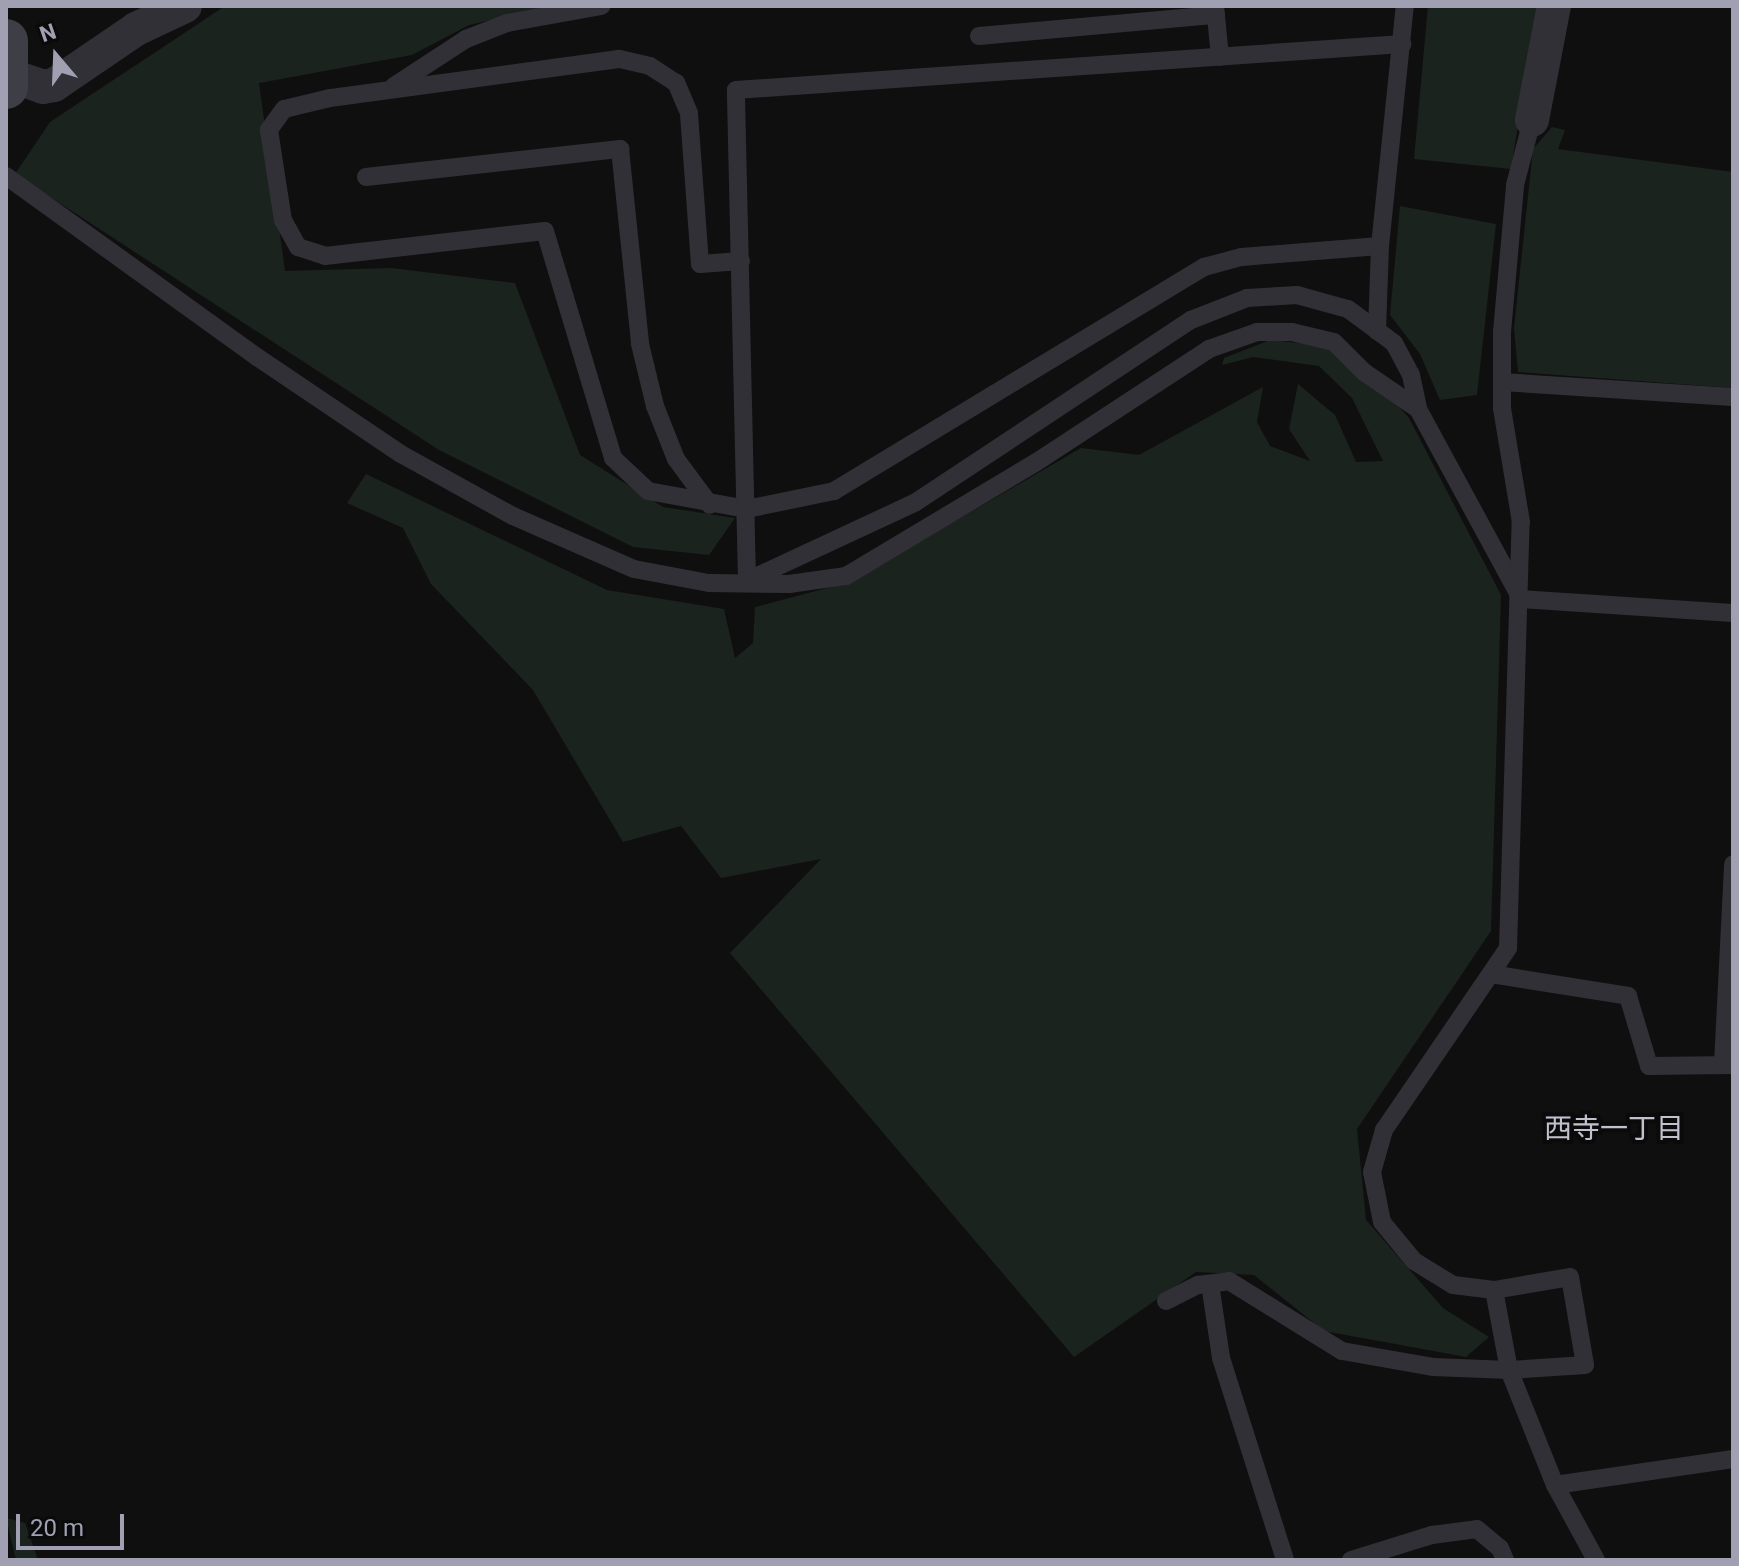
<!DOCTYPE html>
<html>
<head>
<meta charset="utf-8">
<style>
  body { margin:0 }
  #map { position:relative; width:1739px; height:1566px; overflow:hidden; background:#0f0f10; font-family:Roboto,"Noto Sans JP",sans-serif }
  div>[style] { position:absolute }
  .green>* { inset:0; background:#1b231e }
  .lane>* { height:18px; margin:-9px; padding:0 9px; transform-origin:9px; border-radius:9px; background:#313036 }
  .street>* { height:34px; margin:-17px; padding:0 17px; transform-origin:17px; border-radius:17px; background:#313036 }
  .secondary>* { height:44px; margin:-22px; padding:0 22px; transform-origin:22px; border-radius:22px; background:#3e3e46 }
  span { translate:-50% -50%; white-space:nowrap; text-align:center; line-height:1.15; -webkit-text-stroke:8px #0a0a0b; paint-order:stroke }
  .neighbourhood-label { font-size:28px; color:#c1c1ce }
  .frame { position:absolute; inset:0; border:8px solid #a0a0b2; pointer-events:none }
  .north { position:absolute; left:16px; top:16px; width:80px; height:80px; -webkit-text-stroke:6px #0a0a0b; paint-order:stroke; rotate:341deg; font-size:22px; font-weight:700; line-height:32px; text-align:center; color:#a0a0b2 }
  .north::after { content:''; display:block; margin:auto; width:28px; height:36px; background:#a0a0b2; clip-path:polygon(50% 0,100% 100%,50% 72%,0 100%) }
  .scale { position:absolute; left:16px; top:1514px; width:108px; height:36px; box-sizing:border-box; border:4px solid #a0a0b2; border-top:0; padding-left:10px; font-size:24px; line-height:28px; white-space:nowrap; color:#a0a0b2; -webkit-text-stroke:6px #0a0a0b; paint-order:stroke }
</style>
</head>
<body>
<div id="map">
  <div class="green">
    <i style="clip-path:polygon(225px 6px,551px 6px,469px 25px,412px 55px,259px 83px,285px 271px,391px 268px,515px 283px,580px 455px,663px 507px,735px 518px,709px 555px,633px 547px,439px 450px,15px 174px,50px 122px)"></i>
    <i style="clip-path:polygon(1428px 6px,1537px 6px,1511px 169px,1414px 159px)"></i>
    <i style="clip-path:polygon(1552px 127px,1565px 130px,1558px 149px,1733px 172px,1733px 388px,1518px 372px,1514px 328px,1533px 149px)"></i>
    <i style="clip-path:polygon(1400px 206px,1496px 224px,1477px 395px,1440px 400px,1420px 354px,1390px 315px)"></i>
    <i style="clip-path:polygon(1270px 340px,1348px 348px,1409px 418px,1501px 595px,1491px 931px,1357px 1129px,1366px 1220px,1443px 1308px,1489px 1337px,1466px 1357px,1324px 1331px,1254px 1275px,1196px 1272px,1074px 1357px,730px 953px,821px 859px,721px 878px,681px 826px,623px 842px,533px 690px,431px 584px,403px 528px,347px 503px,366px 474px,607px 590px,724px 609px,735px 658px,753px 643px,755px 607px,850px 582px,1081px 448px,1139px 455px,1263px 387px,1257px 422px,1270px 446px,1310px 461px,1289px 429px,1298px 384px,1335px 415px,1356px 462px,1383px 461px,1352px 398px,1319px 366px,1253px 357px,1222px 365px,1224px 358px)"></i>
    <i style="clip-path:polygon(6px 1518px,25px 1523px,38px 1560px,16px 1560px)"></i>
  </div>
  <div class="lane">
    <i style="left:1215px;top:6px;width:51px;rotate:84.4deg"></i>
    <i style="left:979px;top:36px;width:238px;rotate:-5.1deg"></i>
    <i style="left:394px;top:86px;width:86px;rotate:-33.1deg"></i>
    <i style="left:466px;top:39px;width:44px;rotate:-21.3deg"></i>
    <i style="left:507px;top:23px;width:96px;rotate:-10.3deg"></i>
    <i style="left:6px;top:176px;width:309px;rotate:35.8deg"></i>
    <i style="left:257px;top:357px;width:174px;rotate:34deg"></i>
    <i style="left:401px;top:454px;width:128px;rotate:29deg"></i>
    <i style="left:513px;top:516px;width:132px;rotate:23.7deg"></i>
    <i style="left:634px;top:569px;width:76px;rotate:10.6deg"></i>
    <i style="left:709px;top:583px;width:80px;rotate:0.7deg"></i>
    <i style="left:789px;top:584px;width:58px;rotate:-8deg"></i>
    <i style="left:846px;top:576px;width:220px;rotate:-30.9deg"></i>
    <i style="left:1035px;top:463px;width:208px;rotate:-33.2deg"></i>
    <i style="left:1209px;top:349px;width:51px;rotate:-19.5deg"></i>
    <i style="left:1257px;top:332px;width:35px"></i>
    <i style="left:1292px;top:332px;width:43px;rotate:13.4deg"></i>
    <i style="left:1334px;top:342px;width:42px;rotate:45deg"></i>
    <i style="left:1364px;top:372px;width:65px;rotate:34.4deg"></i>
    <i style="left:366px;top:177px;width:256px;rotate:-6.3deg"></i>
    <i style="left:620px;top:149px;width:196px;rotate:84.1deg"></i>
    <i style="left:640px;top:344px;width:64px;rotate:76.4deg"></i>
    <i style="left:655px;top:406px;width:57px;rotate:68.4deg"></i>
    <i style="left:676px;top:459px;width:57px;rotate:53.5deg"></i>
    <i style="left:741px;top:261px;width:41px;rotate:175.8deg"></i>
    <i style="left:700px;top:264px;width:151px;rotate:-94.2deg"></i>
    <i style="left:689px;top:113px;width:33px;rotate:-113deg"></i>
    <i style="left:676px;top:83px;width:31px;rotate:-147deg"></i>
    <i style="left:650px;top:66px;width:32px;rotate:-167deg"></i>
    <i style="left:619px;top:59px;width:292px;rotate:172.3deg"></i>
    <i style="left:330px;top:98px;width:47px;rotate:166.6deg"></i>
    <i style="left:284px;top:109px;width:26px;rotate:126deg"></i>
    <i style="left:269px;top:130px;width:91px;rotate:81.2deg"></i>
    <i style="left:283px;top:220px;width:31px;rotate:61deg"></i>
    <i style="left:298px;top:247px;width:28px;rotate:18deg"></i>
    <i style="left:325px;top:256px;width:221px;rotate:-6.5deg"></i>
    <i style="left:545px;top:231px;width:237px;rotate:73.3deg"></i>
    <i style="left:613px;top:458px;width:48px;rotate:43.3deg"></i>
    <i style="left:648px;top:491px;width:101px;rotate:10.3deg"></i>
    <i style="left:747px;top:509px;width:89px;rotate:-11.7deg"></i>
    <i style="left:834px;top:491px;width:433px;rotate:-31.2deg"></i>
    <i style="left:1204px;top:267px;width:39px;rotate:-15deg"></i>
    <i style="left:1242px;top:257px;width:138px;rotate:-4.6deg"></i>
    <i style="left:1377px;top:331px;width:85px;rotate:-88deg"></i>
    <i style="left:1380px;top:246px;width:241px;rotate:-84.1deg"></i>
    <i style="left:1502px;top:382px;width:231px;rotate:3.7deg"></i>
    <i style="left:749px;top:580px;width:184px;rotate:-25deg"></i>
    <i style="left:916px;top:502px;width:330px;rotate:-33.5deg"></i>
    <i style="left:1191px;top:320px;width:60px;rotate:-21.4deg"></i>
    <i style="left:1247px;top:298px;width:50px;rotate:-3.4deg"></i>
    <i style="left:1297px;top:295px;width:53px;rotate:15.4deg"></i>
    <i style="left:1348px;top:309px;width:57px;rotate:36.5deg"></i>
    <i style="left:1394px;top:343px;width:36px;rotate:62deg"></i>
    <i style="left:1411px;top:375px;width:35px;rotate:78deg"></i>
    <i style="left:1418px;top:409px;width:216px;rotate:61.5deg"></i>
    <i style="left:1521px;top:599px;width:212px;rotate:3.8deg"></i>
    <i style="left:747px;top:581px;width:491px;rotate:-91.3deg"></i>
    <i style="left:736px;top:90px;width:668px;rotate:-3.95deg"></i>
    <i style="left:1491px;top:974px;width:139px;rotate:9.1deg"></i>
    <i style="left:1628px;top:996px;width:73px;rotate:73.3deg"></i>
    <i style="left:1649px;top:1066px;width:84px;rotate:-0.7deg"></i>
    <i style="left:1723px;top:1064px;width:200px;rotate:-87.1deg"></i>
    <i style="left:1210px;top:1284px;width:75px;rotate:81.5deg"></i>
    <i style="left:1221px;top:1358px;width:212px;rotate:72.4deg"></i>
    <i style="left:1494px;top:1290px;width:77px;rotate:-9.7deg"></i>
    <i style="left:1570px;top:1277px;width:89px;rotate:80.3deg"></i>
    <i style="left:1585px;top:1365px;width:76px;rotate:176.2deg"></i>
    <i style="left:1509px;top:1370px;width:124px;rotate:68.2deg"></i>
    <i style="left:1555px;top:1485px;width:180px;rotate:-8.3deg"></i>
    <i style="left:1166px;top:1301px;width:36px;rotate:-27deg"></i>
    <i style="left:1198px;top:1285px;width:31px;rotate:-7deg"></i>
    <i style="left:1229px;top:1281px;width:133px;rotate:31.8deg"></i>
    <i style="left:1342px;top:1351px;width:92px;rotate:10deg"></i>
    <i style="left:1433px;top:1367px;width:76px;rotate:2.3deg"></i>
    <i style="left:1509px;top:1370px;width:81px;rotate:-100.6deg"></i>
    <i style="left:1494px;top:1290px;width:41px;rotate:-173deg"></i>
    <i style="left:1453px;top:1285px;width:46px;rotate:-148.4deg"></i>
    <i style="left:1414px;top:1261px;width:50px;rotate:-129.4deg"></i>
    <i style="left:1382px;top:1222px;width:51px;rotate:-101.3deg"></i>
    <i style="left:1372px;top:1172px;width:44px;rotate:-74.1deg"></i>
    <i style="left:1384px;top:1130px;width:220px;rotate:-55.7deg"></i>
    <i style="left:1508px;top:948px;width:426px;rotate:-88.3deg"></i>
    <i style="left:1521px;top:522px;width:115px;rotate:-99.5deg"></i>
    <i style="left:1502px;top:409px;width:77px;rotate:-90deg"></i>
    <i style="left:1502px;top:332px;width:148px;rotate:-84.9deg"></i>
    <i style="left:1515px;top:185px;width:67px;rotate:-75.3deg"></i>
    <i style="left:1555px;top:1485px;width:85px;rotate:61.3deg"></i>
    <i style="left:1351px;top:1560px;width:85px;rotate:-17.2deg"></i>
    <i style="left:1432px;top:1535px;width:45px;rotate:-7.6deg"></i>
    <i style="left:1477px;top:1529px;width:30px;rotate:40deg"></i>
    <i style="left:1500px;top:1548px;width:13px;rotate:67deg"></i>
  </div>
  <div class="street">
    <i style="left:6px;top:74px;width:39px;rotate:19deg"></i>
    <i style="left:43px;top:87px;width:11px;rotate:-10deg"></i>
    <i style="left:54px;top:85px;width:99px;rotate:-34.3deg"></i>
    <i style="left:136px;top:29px;width:54px;rotate:-25.1deg"></i>
    <i style="left:1532px;top:120px;width:116px;rotate:-79.1deg"></i>
  </div>
  <div class="secondary">
    <i style="left:6px;top:41px;width:46px;rotate:90deg"></i>
  </div>
  <div class="neighbourhood-label">
    <span style="left:1614px;top:1129px">西寺一丁目</span>
  </div>
  <div class="frame"></div>
  <div class="north">N</div>
  <div class="scale">20 m</div>
</div>
</body>
</html>
